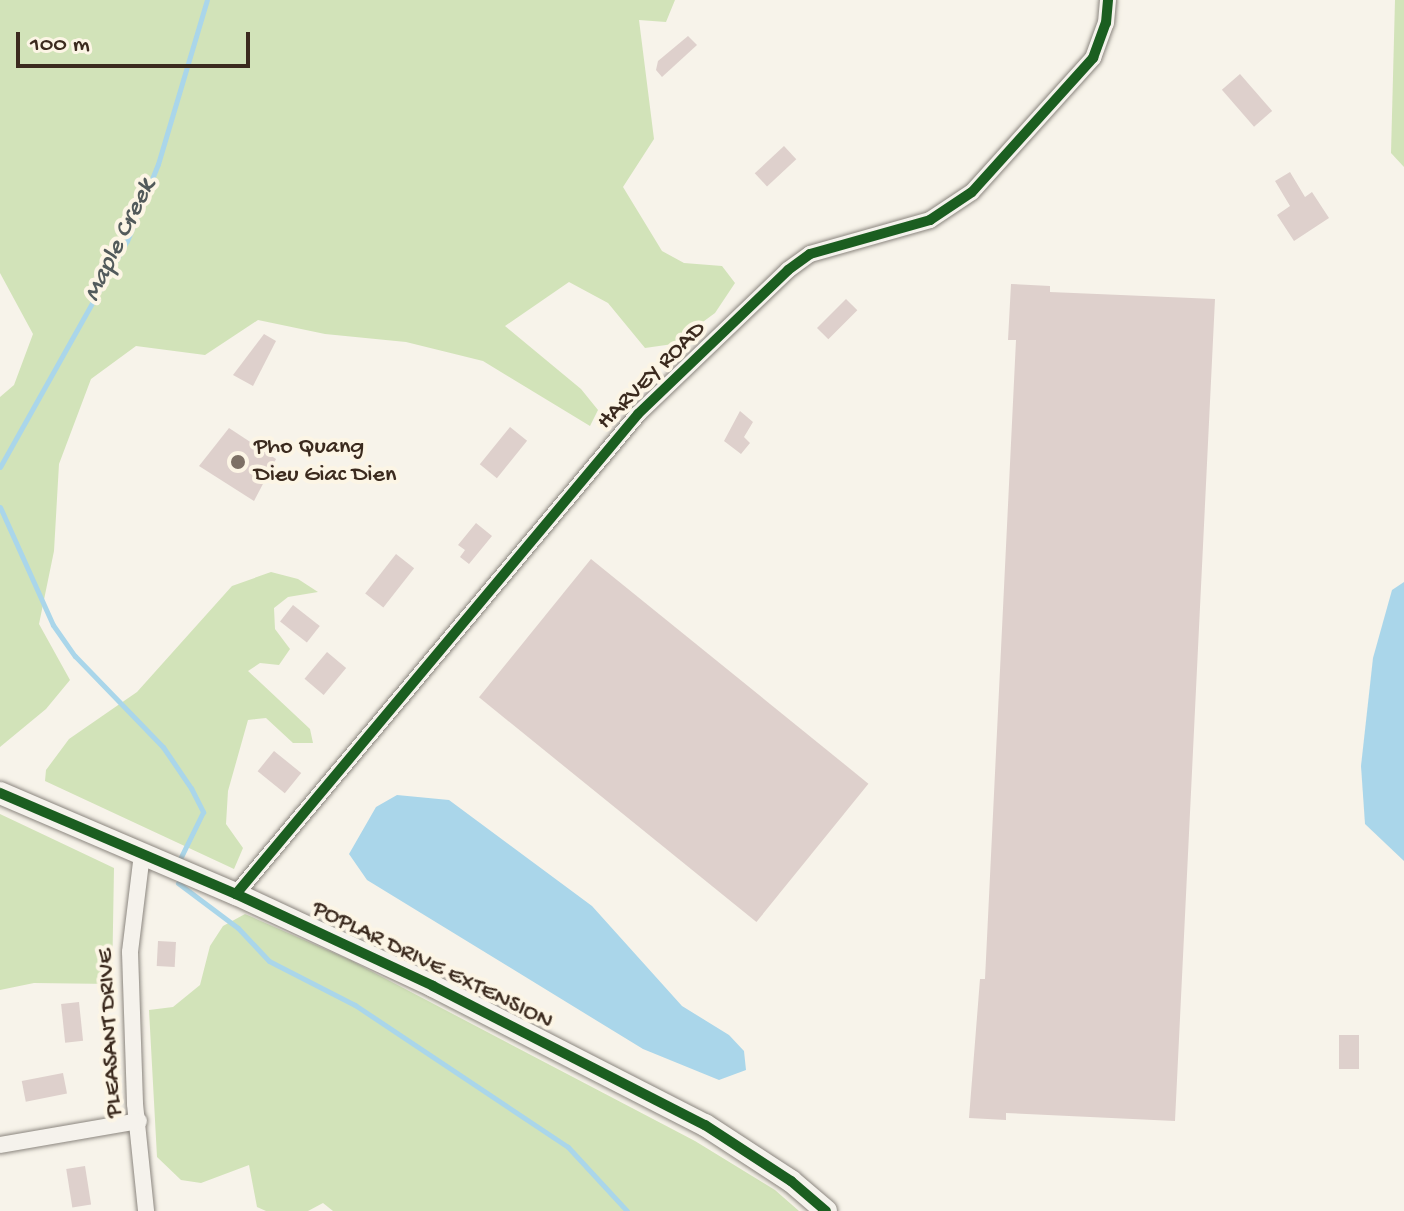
<!DOCTYPE html>
<html>
<head>
<meta charset="utf-8">
<style>
  body { margin:0 }
  #map { position:relative; width:1404px; height:1211px; overflow:hidden; background:#f7f3ea; font-family:"Gochi Hand",sans-serif }
  div>[style] { position:absolute }
  .green>* { inset:0; background:#d2e3b9 }
  .water>* { inset:0; background:#aad6ea }
  .stream>* { height:5px; margin:-2.5px; padding:0 2.5px; transform-origin:2.5px; border-radius:2.5px; background:#aad6ea }
  .building>* { inset:0; background:#ded0cc; transform-origin:0 0 }
  .roads { filter:drop-shadow(0 0 2px #8b867f) drop-shadow(0 0 2px #8b867f) }
  .minor>* { height:16px; margin:-8px; padding:0 8px; transform-origin:8px; border-radius:8px; background:#f5f2ec }
  .tertiary>* { height:22px; margin:-11px; padding:0 11px; transform-origin:11px; border-radius:11px; background:#f5f2ec }
  .cycleway>* { height:10px; margin:-5px; padding:0 5px; transform-origin:5px; border-radius:5px; background:#1b5e20 }
  .dots>* { width:22px; height:22px; translate:-50% -50%; box-sizing:border-box; border:4px solid #fcf5e5; border-radius:50% }
  span { translate:-50% -50%; white-space:nowrap; text-align:center; line-height:1.15; -webkit-text-stroke:8px #fcf5e5; paint-order:stroke }
  .street-label { font-size:24px; color:#3b2a1e }
  .poi-label { font-size:24px; color:#3b2a1e }
  .left { translate:0 -50%; text-align:left }
  .water-label { font-size:26px; color:#525a5b; font-style:italic }
  .scale { position:absolute; left:16px; top:32px; width:234px; height:36px; box-sizing:border-box; border:4px solid #3b2a1e; border-top:0; padding-left:10px; font-size:24px; line-height:28px; white-space:nowrap; color:#3b2a1e; -webkit-text-stroke:6px #fcf5e5; paint-order:stroke }
</style>
</head>
<body>
<div id="map">
  <div class="green">
    <i style="clip-path:polygon(0 0,675px 0,666px 22px,639px 20px,654px 139px,623px 187px,662px 251px,684px 263px,722px 266px,735px 283px,715px 313px,673px 344px,645px 348px,608px 303px,569px 282px,505px 326px,581px 389px,598px 410px,590px 426px,483px 361px,406px 342px,325px 334px,258px 320px,205px 355px,136px 346px,91px 379px,59px 464px,54px 551px,39px 624px,70px 680px,46px 709px,0 747px,0 397px,14px 385px,33px 334px,0 273px)"></i>
    <i style="clip-path:polygon(1395px 0,1404px 0,1404px 167px,1391px 153px)"></i>
    <i style="clip-path:polygon(271px 572px,298px 579px,318px 592px,288px 597px,274px 608px,275px 629px,290px 649px,279px 665px,260px 663px,248px 671px,310px 729px,313px 743px,293px 743px,266px 718px,248px 720px,228px 791px,226px 824px,243px 848px,234px 869px,45px 781px,46px 770px,69px 739px,137px 692px,232px 586px)"></i>
    <i style="clip-path:polygon(0 814px,114px 868px,112px 984px,34px 983px,0 990px)"></i>
    <i style="clip-path:polygon(245px 914px,350px 960px,695px 1141px,775px 1190px,799px 1211px,333px 1211px,323px 1203px,308px 1211px,266px 1211px,257px 1207px,249px 1165px,201px 1183px,181px 1180px,157px 1157px,149px 1010px,173px 1007px,200px 985px,210px 946px,223px 926px)"></i>
  </div>
  <div class="water">
    <i style="clip-path:polygon(1404px 582px,1404px 861px,1365px 824px,1361px 766px,1373px 658px,1392px 590px)"></i>
    <i style="clip-path:polygon(397px 795px,449px 800px,592px 906px,682px 1006px,729px 1035px,744px 1051px,746px 1070px,719px 1080px,643px 1049px,367px 880px,349px 854px,376px 807px)"></i>
  </div>
  <div class="stream">
    <i style="left:0;top:467px;width:259px;rotate:-60.7deg"></i>
    <i style="left:127px;top:241px;width:83px;rotate:-68.1deg"></i>
    <i style="left:158px;top:164px;width:171px;rotate:-73.4deg"></i>
    <i style="left:0;top:507px;width:129px;rotate:65.8deg"></i>
    <i style="left:53px;top:625px;width:38px;rotate:55deg"></i>
    <i style="left:75px;top:656px;width:127px;rotate:46deg"></i>
    <i style="left:163px;top:747px;width:50px;rotate:55.7deg"></i>
    <i style="left:191px;top:788px;width:27px;rotate:63deg"></i>
    <i style="left:203px;top:812px;width:55px;rotate:116.1deg"></i>
    <i style="left:178px;top:883px;width:75px;rotate:36.9deg"></i>
    <i style="left:238px;top:928px;width:45px;rotate:46.8deg"></i>
    <i style="left:269px;top:961px;width:97px;rotate:27.1deg"></i>
    <i style="left:355px;top:1005px;width:256px;rotate:33.7deg"></i>
    <i style="left:568px;top:1147px;width:87px;rotate:47.3deg"></i>
  </div>
  <div class="building">
    <i style="clip-path:polygon(688px 36px,697px 45px,662px 77px,656px 70px,658px 61px)"></i>
    <i style="left:1240px;top:74px;width:49px;height:24px;rotate:49deg"></i>
    <i style="left:784px;top:146px;width:18px;height:40px;rotate:47deg"></i>
    <i style="clip-path:polygon(1290px 172px,1305px 197px,1312px 192px,1329px 218px,1294px 241px,1277px 215px,1290px 206px,1275px 181px)"></i>
    <i style="clip-path:polygon(1011px 284px,1050px 286px,1050px 292px,1215px 299px,1175px 1121px,1006px 1113px,1006px 1120px,969px 1118px,980px 979px,985px 979px,1016px 340px,1008px 340px)"></i>
    <i style="left:846px;top:299px;width:16px;height:41px;rotate:45deg"></i>
    <i style="clip-path:polygon(264px 334px,276px 341px,253px 386px,233px 375px)"></i>
    <i style="clip-path:polygon(740px 411px,753px 422px,744px 437px,750px 443px,741px 454px,724px 441px)"></i>
    <i style="left:510px;top:427px;width:22px;height:48px;rotate:39deg"></i>
    <i style="clip-path:polygon(229px 428px,276px 459px,254px 501px,199px 466px)"></i>
    <i style="clip-path:polygon(476px 523px,492px 536px,469px 564px,460px 557px,465px 550px,458px 545px)"></i>
    <i style="left:396px;top:554px;width:23px;height:50px;rotate:38deg"></i>
    <i style="left:591px;top:559px;width:357px;height:178px;rotate:39deg"></i>
    <i style="left:293px;top:605px;width:34px;height:21px;rotate:38deg"></i>
    <i style="left:327px;top:652px;width:25px;height:35px;rotate:40deg"></i>
    <i style="left:274px;top:751px;width:35px;height:26px;rotate:39deg"></i>
    <i style="left:158px;top:941px;width:18px;height:25px;rotate:3deg"></i>
    <i style="left:79px;top:1002px;width:39px;height:18px;rotate:84deg"></i>
    <i style="left:1339px;top:1035px;width:20px;height:34px"></i>
    <i style="left:63px;top:1073px;width:21px;height:42px;rotate:79deg"></i>
    <i style="left:85px;top:1166px;width:39px;height:19px;rotate:81deg"></i>
  </div>
  <div class="roads">
    <div class="minor">
      <i style="left:142px;top:854px;width:99px;rotate:97deg"></i>
      <i style="left:130px;top:952px;width:152px;rotate:88.1deg"></i>
      <i style="left:135px;top:1104px;width:108px;rotate:84.1deg"></i>
      <i style="left:236px;top:894px;width:626px;rotate:-50.05deg"></i>
      <i style="left:638px;top:414px;width:208px;rotate:-43.8deg"></i>
      <i style="left:788px;top:270px;width:27px;rotate:-36deg"></i>
      <i style="left:810px;top:254px;width:125px;rotate:-15.8deg"></i>
      <i style="left:930px;top:220px;width:50px;rotate:-33.7deg"></i>
      <i style="left:972px;top:192px;width:181px;rotate:-47.9deg"></i>
      <i style="left:1093px;top:58px;width:37px;rotate:-70deg"></i>
      <i style="left:1106px;top:23px;width:23px;rotate:-85deg"></i>
      <i style="left:0;top:1145px;width:141px;rotate:-9.8deg"></i>
    </div>
    <div class="tertiary">
      <i style="left:0;top:793px;width:257px;rotate:23.2deg"></i>
      <i style="left:236px;top:894px;width:217px;rotate:25deg"></i>
      <i style="left:433px;top:986px;width:305px;rotate:27.1deg"></i>
      <i style="left:705px;top:1125px;width:103px;rotate:33.1deg"></i>
      <i style="left:791px;top:1181px;width:46px;rotate:40.6deg"></i>
    </div>
  </div>
  <div class="cycleway">
    <i style="left:0;top:793px;width:257px;rotate:23.2deg"></i>
    <i style="left:236px;top:894px;width:217px;rotate:25deg"></i>
    <i style="left:433px;top:986px;width:305px;rotate:27.1deg"></i>
    <i style="left:705px;top:1125px;width:103px;rotate:33.1deg"></i>
    <i style="left:791px;top:1181px;width:46px;rotate:40.6deg"></i>
    <i style="left:236px;top:894px;width:626px;rotate:-50.05deg"></i>
    <i style="left:638px;top:414px;width:208px;rotate:-43.8deg"></i>
    <i style="left:788px;top:270px;width:27px;rotate:-36deg"></i>
    <i style="left:810px;top:254px;width:125px;rotate:-15.8deg"></i>
    <i style="left:930px;top:220px;width:50px;rotate:-33.7deg"></i>
    <i style="left:972px;top:192px;width:181px;rotate:-47.9deg"></i>
    <i style="left:1093px;top:58px;width:37px;rotate:-70deg"></i>
    <i style="left:1106px;top:23px;width:23px;rotate:-85deg"></i>
  </div>
  <div class="dots">
    <i style="left:238px;top:462px;background:#7d7065"></i>
  </div>
  <div class="street-label">
    <span style="left:652px;top:376px;rotate:-45deg">HARVEY ROAD</span>
    <span style="left:432px;top:966px;rotate:26deg">POPLAR DRIVE EXTENSION</span>
    <span style="left:111px;top:1033px;rotate:-93deg">PLEASANT DRIVE</span>
  </div>
  <div class="poi-label">
    <span class="left" style="left:254px;top:462px">Pho Quang<br>Dieu Giac Dien</span>
  </div>
  <div class="water-label">
    <span style="left:121px;top:241px;rotate:-64deg">Maple Creek</span>
  </div>
  <div class="scale">100 m</div>
</div>
</body>
</html>
